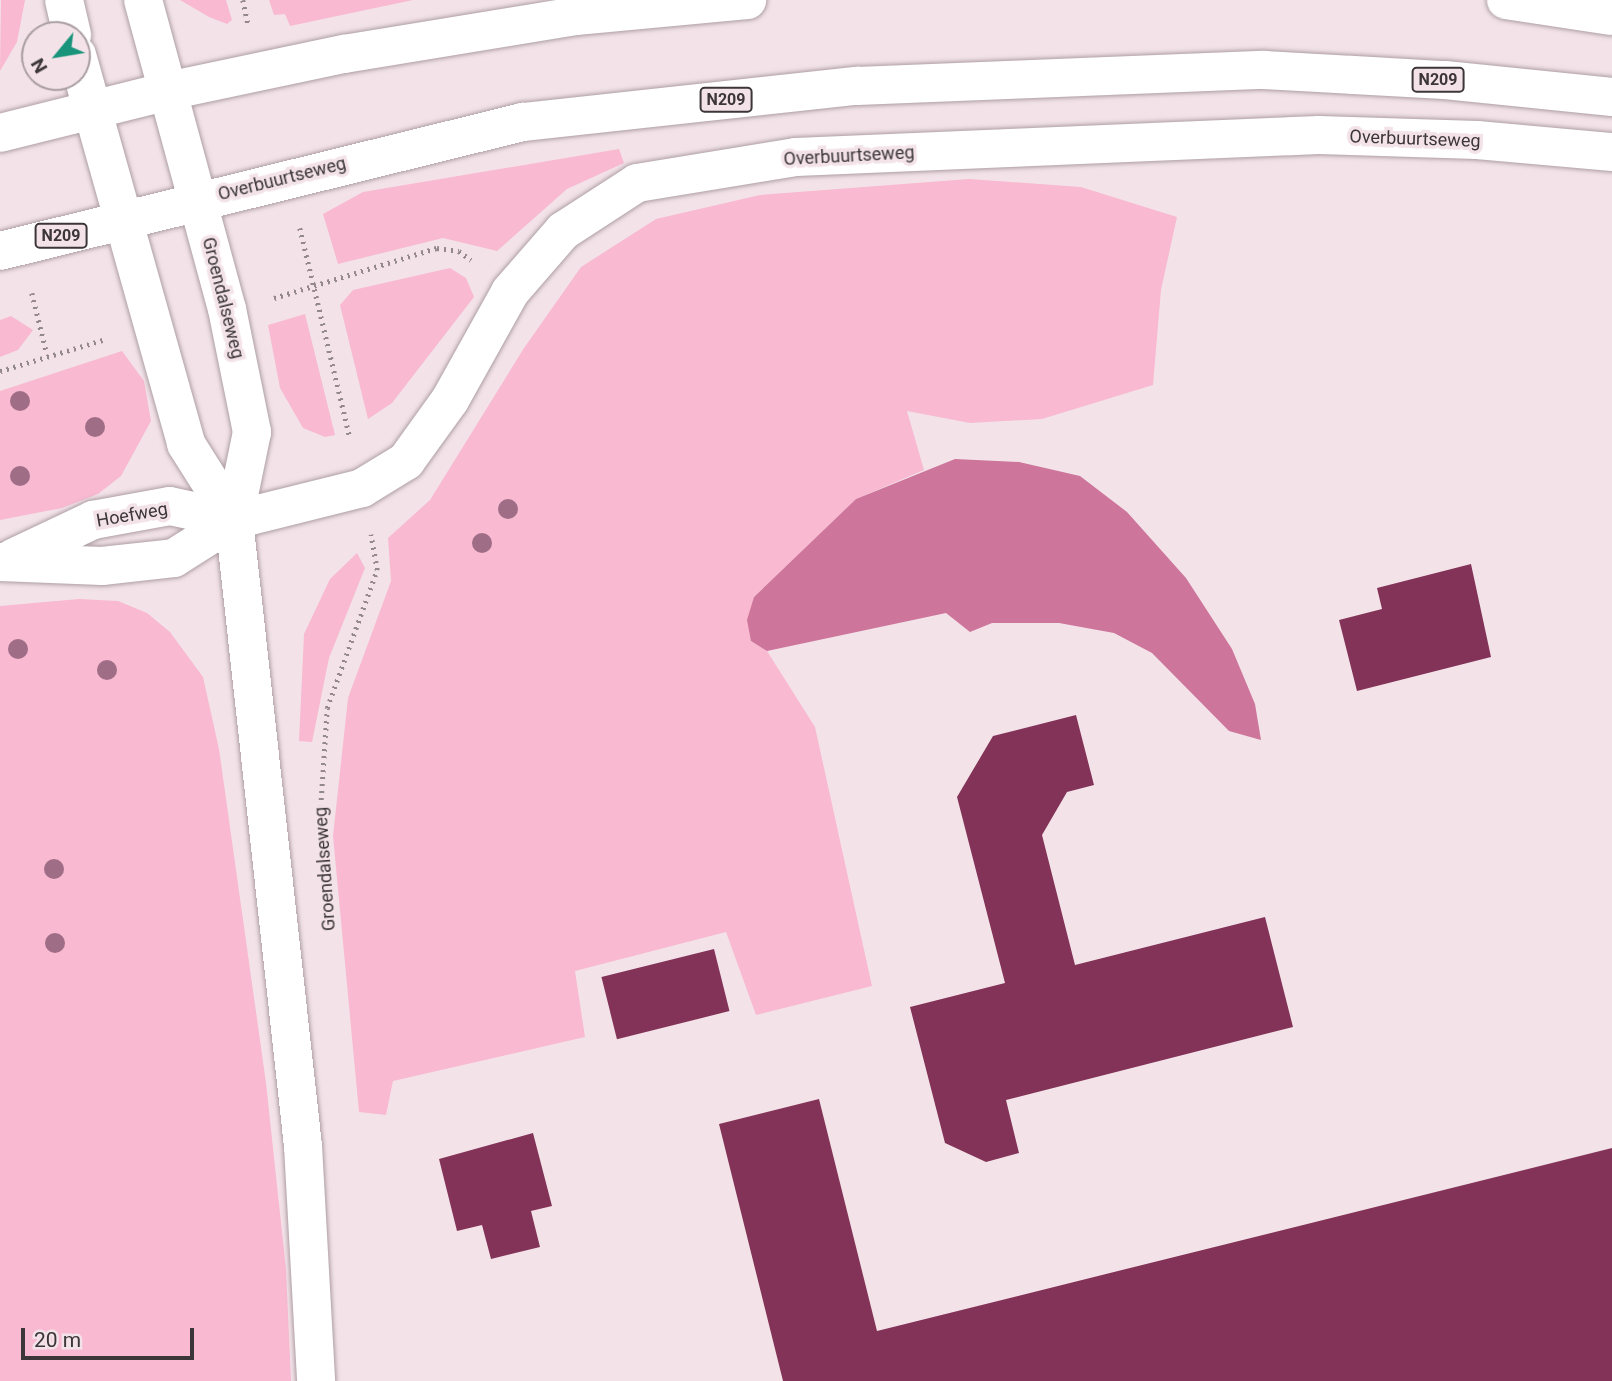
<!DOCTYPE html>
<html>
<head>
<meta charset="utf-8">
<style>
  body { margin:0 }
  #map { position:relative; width:1612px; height:1381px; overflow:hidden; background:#f3e3e9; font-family:Roboto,sans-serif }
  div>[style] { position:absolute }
  .green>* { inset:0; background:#f8b9d1 }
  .water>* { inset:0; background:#cd759a }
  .building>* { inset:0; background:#833358; transform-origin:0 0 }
  .path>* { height:4.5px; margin-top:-2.25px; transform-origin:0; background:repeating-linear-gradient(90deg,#93888c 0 2px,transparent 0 7px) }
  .roads { filter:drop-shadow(0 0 2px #ae9fa4) drop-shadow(0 0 2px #ae9fa4) }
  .minor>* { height:38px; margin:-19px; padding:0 19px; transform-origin:19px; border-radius:19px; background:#fff }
  .tertiary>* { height:38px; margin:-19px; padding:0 19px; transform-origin:19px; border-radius:19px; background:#fff }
  .primary>* { height:38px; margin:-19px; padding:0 19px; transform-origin:19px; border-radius:19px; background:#fff }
  .trees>* { width:20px; height:20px; margin:-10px; border-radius:50%; background:#a06d87 }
  span { translate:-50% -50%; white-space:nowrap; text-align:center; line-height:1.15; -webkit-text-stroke:7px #f3e3e9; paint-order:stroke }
  .shield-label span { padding:2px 5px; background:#f3e3e9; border:2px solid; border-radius:5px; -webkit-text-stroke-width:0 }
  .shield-label { font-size:16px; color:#3c3638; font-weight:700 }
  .street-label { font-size:18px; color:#3c3638 }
  .north { position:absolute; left:21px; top:21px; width:70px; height:70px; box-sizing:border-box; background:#f3e3e9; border:2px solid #aa9ea2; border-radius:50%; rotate:240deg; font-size:19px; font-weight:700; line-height:28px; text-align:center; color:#3c3638 }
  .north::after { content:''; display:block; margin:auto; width:24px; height:32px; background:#19947b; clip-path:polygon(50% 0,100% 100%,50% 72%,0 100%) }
  .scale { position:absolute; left:21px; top:1328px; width:173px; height:32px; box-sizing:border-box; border:4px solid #3c3638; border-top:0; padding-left:9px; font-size:21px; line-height:24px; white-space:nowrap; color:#3c3638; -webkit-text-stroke:5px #f3e3e9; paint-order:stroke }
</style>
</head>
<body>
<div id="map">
  <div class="green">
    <i style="clip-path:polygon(1px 0,25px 0,17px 42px,0 71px)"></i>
    <i style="clip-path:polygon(180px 0,226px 0,232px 20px,227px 24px,209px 17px)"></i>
    <i style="clip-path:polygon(269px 0,413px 0,290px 26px,285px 14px,274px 15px)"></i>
    <i style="clip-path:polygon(619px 149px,624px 163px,567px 189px,497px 251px,443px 238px,338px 264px,323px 214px,363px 192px)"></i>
    <i style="clip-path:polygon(969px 179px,1081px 187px,1177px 217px,1161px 290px,1153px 385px,1042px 419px,970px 423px,907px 411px,924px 470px,856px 499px,754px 597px,751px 641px,767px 651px,815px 727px,872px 986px,756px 1015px,726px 932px,575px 971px,585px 1037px,393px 1081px,386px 1115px,359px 1112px,333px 836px,348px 698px,391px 581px,388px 538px,430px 500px,524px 348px,581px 267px,656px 219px,760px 195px)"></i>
    <i style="clip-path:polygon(450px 268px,466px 278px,474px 297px,392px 403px,368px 419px,340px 305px,353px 290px)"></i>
    <i style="clip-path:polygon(305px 314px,335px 435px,325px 437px,303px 428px,280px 388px,268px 325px)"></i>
    <i style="clip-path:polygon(11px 316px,33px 330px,18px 350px,0 357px,0 320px)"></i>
    <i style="clip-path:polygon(122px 351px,144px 381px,151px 421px,121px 476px,98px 494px,62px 508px,0 520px,0 391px)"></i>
    <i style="clip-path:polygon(357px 553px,365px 568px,329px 658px,312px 742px,299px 741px,304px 634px,330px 579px)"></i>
    <i style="clip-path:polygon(79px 599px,118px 601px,147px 613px,170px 632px,203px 677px,219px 749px,266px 1083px,286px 1269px,291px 1381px,0 1381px,0 606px)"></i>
  </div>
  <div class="water">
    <i style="clip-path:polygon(955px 459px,1019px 462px,1080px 476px,1127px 512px,1186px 578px,1232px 649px,1255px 704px,1261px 740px,1229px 731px,1152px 653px,1114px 633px,1059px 623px,992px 623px,970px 632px,946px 613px,767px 651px,751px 641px,747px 620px,754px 597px,856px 499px)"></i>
  </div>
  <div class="building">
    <i style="clip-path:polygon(1471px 564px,1491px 657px,1357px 691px,1339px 620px,1382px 609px,1377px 588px)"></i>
    <i style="clip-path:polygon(1076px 715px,1094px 785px,1067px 792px,1042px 835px,1075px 965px,1265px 917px,1293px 1027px,1006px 1100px,1019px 1153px,986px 1162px,945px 1143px,910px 1007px,1005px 983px,957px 797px,993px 736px)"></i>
    <i style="left:714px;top:949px;width:64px;height:116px;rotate:76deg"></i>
    <i style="clip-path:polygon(819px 1099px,877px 1331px,1612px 1148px,1612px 1381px,783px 1381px,719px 1124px)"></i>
    <i style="clip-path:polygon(533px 1133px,552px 1206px,531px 1211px,540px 1247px,491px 1259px,482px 1225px,457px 1231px,439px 1159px)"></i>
  </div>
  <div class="path">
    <i style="left:243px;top:0;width:24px;rotate:78deg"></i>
    <i style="left:300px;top:228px;width:216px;rotate:76.6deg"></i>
    <i style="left:32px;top:293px;width:63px;rotate:76.2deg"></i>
    <i style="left:274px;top:298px;width:170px;rotate:-17.1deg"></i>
    <i style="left:437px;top:248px;width:22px;rotate:8deg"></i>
    <i style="left:459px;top:251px;width:15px;rotate:37deg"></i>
    <i style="left:0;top:371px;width:111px;rotate:-16.8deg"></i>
    <i style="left:320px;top:814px;width:106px;rotate:-86.2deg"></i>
    <i style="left:327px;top:708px;width:147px;rotate:-70.1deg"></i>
    <i style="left:377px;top:570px;width:36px;rotate:-100deg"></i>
  </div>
  <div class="roads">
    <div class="minor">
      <i style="left:13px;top:558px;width:89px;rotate:-25.4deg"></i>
      <i style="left:93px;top:520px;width:78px;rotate:-10.3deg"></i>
      <i style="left:170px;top:506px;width:66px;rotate:12.3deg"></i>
      <i style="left:0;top:562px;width:102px;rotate:2.2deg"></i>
      <i style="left:102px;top:566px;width:72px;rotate:-6.3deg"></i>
      <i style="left:174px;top:558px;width:71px;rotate:-32.3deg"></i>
      <i style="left:234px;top:520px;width:132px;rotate:-14deg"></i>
      <i style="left:362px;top:488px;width:52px;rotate:-31.5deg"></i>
      <i style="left:406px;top:461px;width:75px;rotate:-54.2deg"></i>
      <i style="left:450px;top:400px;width:124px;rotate:-60.9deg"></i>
      <i style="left:510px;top:292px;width:81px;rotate:-49deg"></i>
      <i style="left:563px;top:231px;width:88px;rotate:-33deg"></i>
      <i style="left:637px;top:183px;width:161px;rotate:-9.3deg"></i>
      <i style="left:796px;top:157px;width:523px;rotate:-2.41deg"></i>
      <i style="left:1319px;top:135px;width:158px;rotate:1.8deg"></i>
      <i style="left:1477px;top:140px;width:136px;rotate:5.1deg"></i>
    </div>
    <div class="tertiary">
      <i style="left:64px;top:0;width:36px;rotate:77deg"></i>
      <i style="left:143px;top:0;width:320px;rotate:74.8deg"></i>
      <i style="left:227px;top:309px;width:126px;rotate:78.5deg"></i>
      <i style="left:252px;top:432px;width:90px;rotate:101.6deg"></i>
      <i style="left:234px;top:520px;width:630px;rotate:83.71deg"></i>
      <i style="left:303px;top:1146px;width:235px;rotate:86.8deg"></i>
      <i style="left:77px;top:55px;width:404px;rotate:74.3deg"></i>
      <i style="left:186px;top:444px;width:90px;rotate:57.7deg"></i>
    </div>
    <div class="primary">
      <i style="left:1506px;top:0;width:107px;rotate:8.6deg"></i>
      <i style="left:0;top:133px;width:173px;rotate:-14deg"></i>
      <i style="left:168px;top:91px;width:180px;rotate:-11.9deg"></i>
      <i style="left:344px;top:54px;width:235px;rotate:-9.3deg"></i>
      <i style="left:576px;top:16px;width:172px;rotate:-5.3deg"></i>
      <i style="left:0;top:251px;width:539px;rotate:-13.86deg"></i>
      <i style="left:523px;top:122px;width:336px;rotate:-6.2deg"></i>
      <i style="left:857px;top:86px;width:407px;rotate:-2.3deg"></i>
      <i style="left:1264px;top:70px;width:181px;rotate:3.2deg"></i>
      <i style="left:1445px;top:80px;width:168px;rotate:5.8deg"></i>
    </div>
  </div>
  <div class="trees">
    <i style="left:20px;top:401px"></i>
    <i style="left:95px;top:427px"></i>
    <i style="left:20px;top:476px"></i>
    <i style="left:508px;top:509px"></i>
    <i style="left:482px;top:543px"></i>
    <i style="left:18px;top:649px"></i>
    <i style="left:107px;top:670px"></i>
    <i style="left:54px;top:869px"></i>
    <i style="left:55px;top:943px"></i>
  </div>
  <div class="shield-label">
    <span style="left:1438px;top:80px">N209</span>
    <span style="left:726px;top:100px">N209</span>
    <span style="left:61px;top:236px">N209</span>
  </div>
  <div class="street-label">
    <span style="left:1415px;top:139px;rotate:2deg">Overbuurtseweg</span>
    <span style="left:849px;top:156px;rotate:-3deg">Overbuurtseweg</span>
    <span style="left:282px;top:179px;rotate:-14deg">Overbuurtseweg</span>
    <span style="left:223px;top:298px;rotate:76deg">Groendalseweg</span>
    <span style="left:132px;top:515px;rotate:-10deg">Hoefweg</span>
    <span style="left:325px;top:869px;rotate:-94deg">Groendalseweg</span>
  </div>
  <div class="north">N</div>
  <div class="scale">20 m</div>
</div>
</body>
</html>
